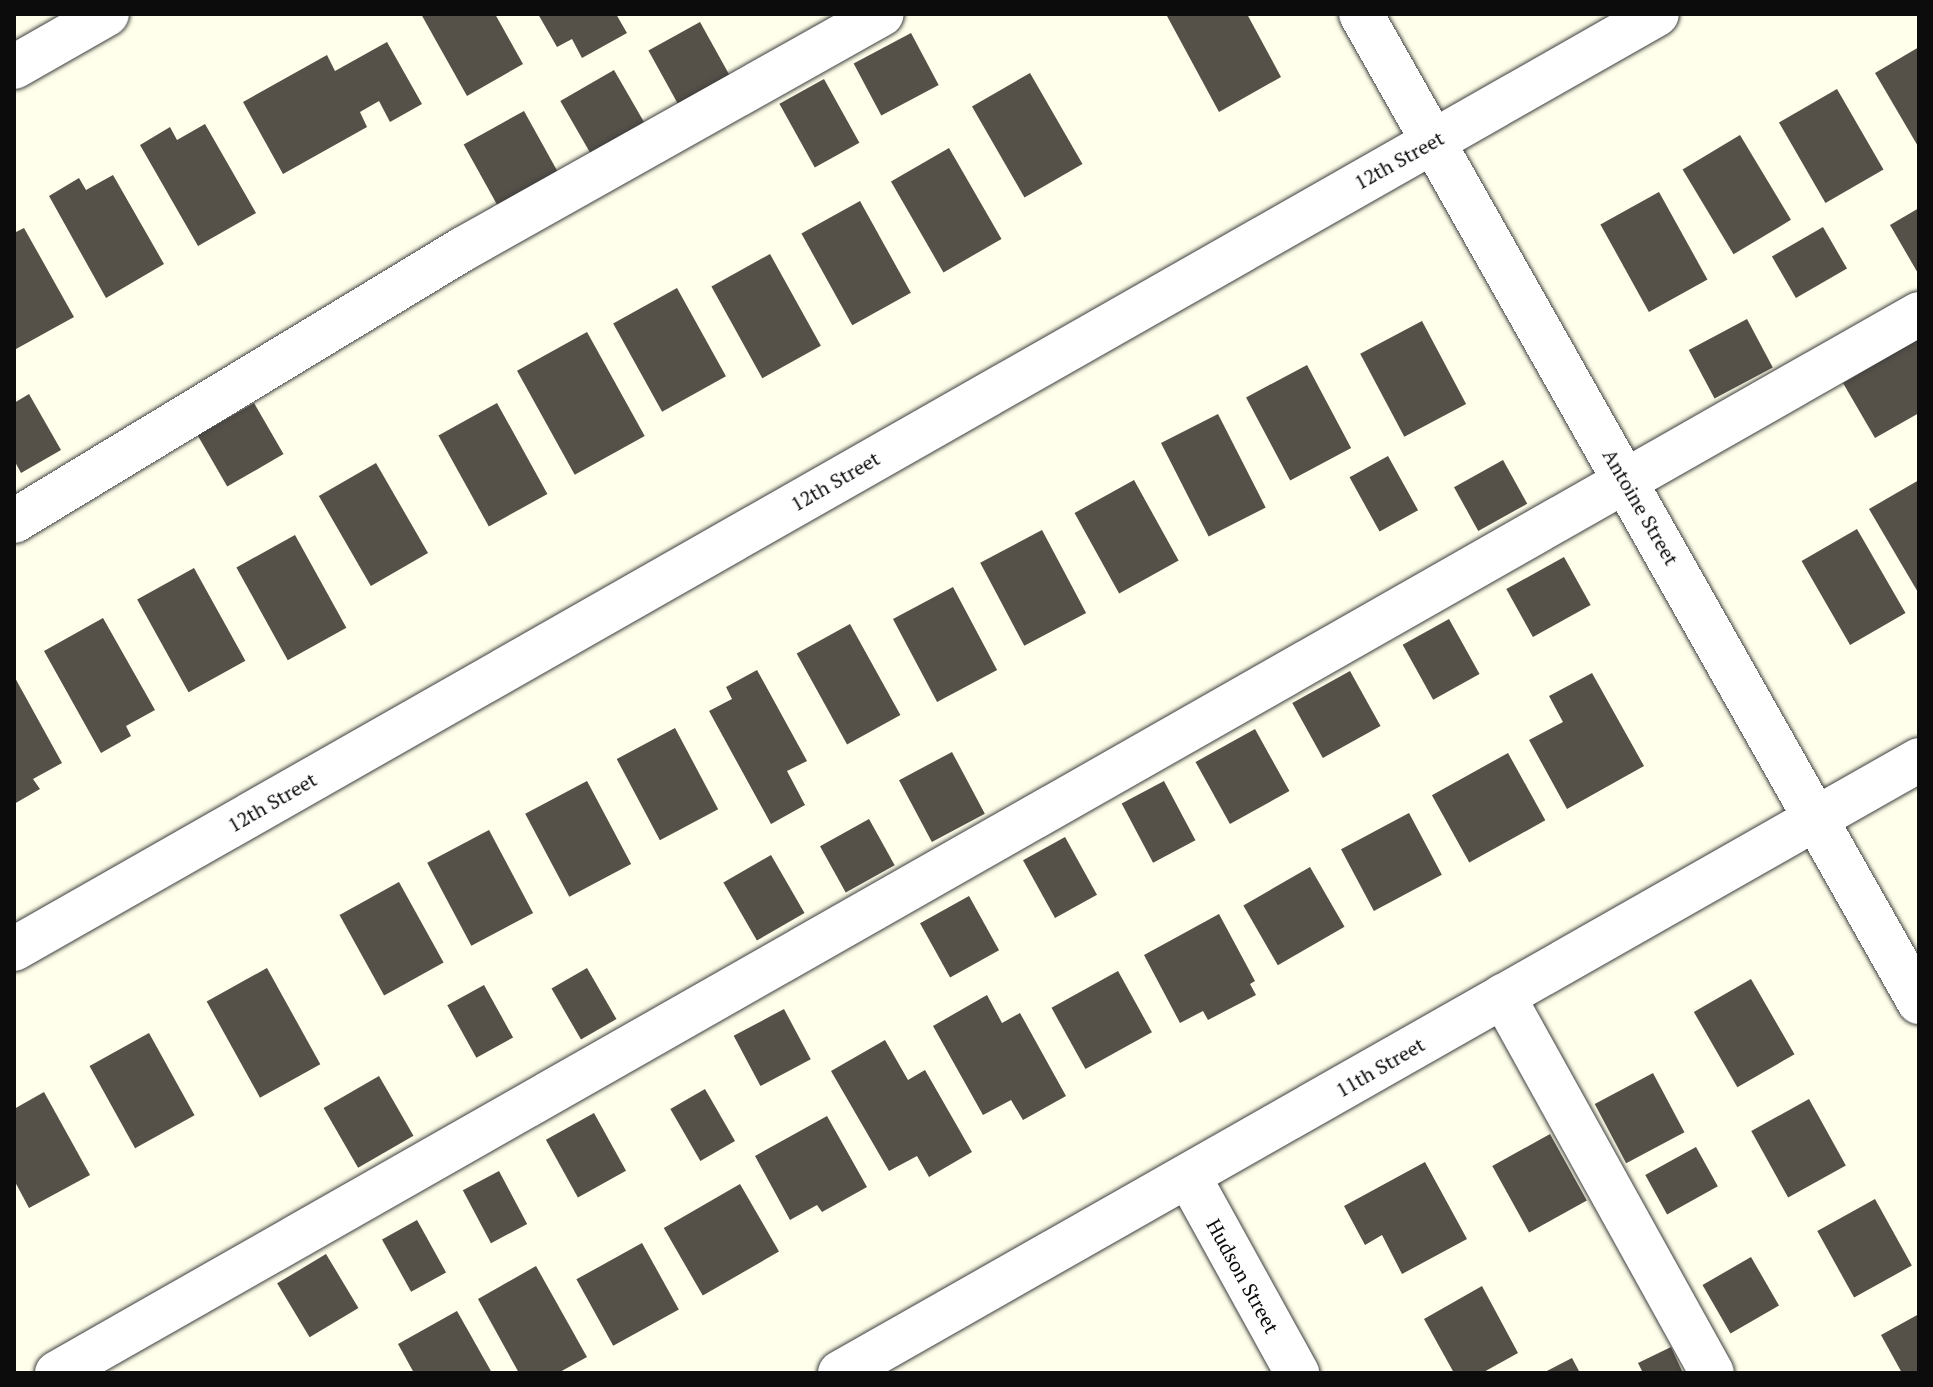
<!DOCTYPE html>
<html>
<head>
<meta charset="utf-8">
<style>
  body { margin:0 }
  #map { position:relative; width:1933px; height:1387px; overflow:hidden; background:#ffffeb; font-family:"PT Serif",serif }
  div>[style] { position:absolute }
  .building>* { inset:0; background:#555048; transform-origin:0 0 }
  .roads { filter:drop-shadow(0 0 2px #3f3f3f) drop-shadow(0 0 2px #3f3f3f) }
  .minor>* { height:44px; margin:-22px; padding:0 22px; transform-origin:22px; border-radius:22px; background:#fff }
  span { translate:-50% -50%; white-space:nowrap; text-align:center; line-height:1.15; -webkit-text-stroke:8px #fff; paint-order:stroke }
  .street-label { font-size:20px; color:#0c0c0c }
  .frame { position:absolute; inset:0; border:16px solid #0c0c0c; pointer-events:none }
</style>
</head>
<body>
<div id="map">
  <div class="building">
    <i style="clip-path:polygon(421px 14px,495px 14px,523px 64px,467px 96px)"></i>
    <i style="clip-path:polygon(538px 14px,616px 14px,627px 33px,582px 58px,572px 39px,557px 47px)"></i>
    <i style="clip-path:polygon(1247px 14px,1281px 77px,1219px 112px,1167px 16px)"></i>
    <i style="left:700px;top:22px;width:63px;height:59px;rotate:61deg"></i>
    <i style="left:911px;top:33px;width:59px;height:65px;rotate:62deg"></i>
    <i style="clip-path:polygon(387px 42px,422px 104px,390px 122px,379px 101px,360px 112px,367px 127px,283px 174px,243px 102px,327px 55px,335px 71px)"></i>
    <i style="clip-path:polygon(1919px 47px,1919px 148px,1875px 73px)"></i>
    <i style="left:614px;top:70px;width:62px;height:62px;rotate:60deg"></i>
    <i style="left:1030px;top:73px;width:105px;height:67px;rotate:60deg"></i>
    <i style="left:824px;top:79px;width:73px;height:51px;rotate:61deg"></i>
    <i style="left:1837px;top:89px;width:93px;height:67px;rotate:60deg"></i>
    <i style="left:524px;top:111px;width:71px;height:69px;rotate:61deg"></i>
    <i style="clip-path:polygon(205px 124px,256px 213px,198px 246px,140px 145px,170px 127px,177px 140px)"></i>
    <i style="left:1740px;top:135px;width:99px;height:67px;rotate:59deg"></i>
    <i style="left:949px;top:148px;width:105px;height:67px;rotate:60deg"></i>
    <i style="clip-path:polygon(113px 175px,164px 264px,106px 298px,49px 196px,79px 178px,86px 190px)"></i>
    <i style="left:1659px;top:192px;width:100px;height:67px;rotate:61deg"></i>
    <i style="left:860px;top:201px;width:105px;height:67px;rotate:61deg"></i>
    <i style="clip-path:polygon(1919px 208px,1919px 275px,1890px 225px)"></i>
    <i style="left:1823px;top:227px;width:48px;height:59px;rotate:60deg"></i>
    <i style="clip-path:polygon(24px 228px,74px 317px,16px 349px,14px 233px)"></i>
    <i style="left:770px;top:254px;width:105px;height:67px;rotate:61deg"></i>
    <i style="left:677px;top:288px;width:101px;height:73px;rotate:61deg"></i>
    <i style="left:1747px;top:319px;width:55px;height:66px;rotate:62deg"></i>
    <i style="left:1422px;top:321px;width:94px;height:70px;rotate:62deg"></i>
    <i style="left:587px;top:332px;width:119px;height:80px;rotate:61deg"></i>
    <i style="clip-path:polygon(1919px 339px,1919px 413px,1875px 438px,1843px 383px)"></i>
    <i style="left:1307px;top:365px;width:94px;height:69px;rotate:62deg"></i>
    <i style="clip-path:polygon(29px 394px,61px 450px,21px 473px,14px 460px,14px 403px)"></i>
    <i style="left:254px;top:403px;width:59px;height:65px;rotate:60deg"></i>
    <i style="left:497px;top:403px;width:104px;height:67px;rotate:61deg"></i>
    <i style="left:1218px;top:414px;width:105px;height:64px;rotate:63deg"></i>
    <i style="left:1388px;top:456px;width:62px;height:44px;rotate:61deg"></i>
    <i style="left:1503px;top:460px;width:50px;height:56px;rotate:61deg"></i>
    <i style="left:376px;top:463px;width:104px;height:66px;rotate:60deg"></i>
    <i style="left:1134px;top:480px;width:92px;height:68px;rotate:61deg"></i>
    <i style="clip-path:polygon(1919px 480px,1919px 594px,1869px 509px)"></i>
    <i style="left:1857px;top:529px;width:97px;height:64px;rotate:60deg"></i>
    <i style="left:1042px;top:530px;width:94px;height:70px;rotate:62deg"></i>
    <i style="left:295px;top:535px;width:106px;height:67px;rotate:61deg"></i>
    <i style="left:1564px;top:557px;width:55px;height:66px;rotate:61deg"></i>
    <i style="left:194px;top:568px;width:106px;height:65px;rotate:61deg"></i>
    <i style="left:953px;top:587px;width:94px;height:68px;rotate:62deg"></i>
    <i style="clip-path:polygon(103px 618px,155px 710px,126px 726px,131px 736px,101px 753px,44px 651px)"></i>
    <i style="left:1449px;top:619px;width:63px;height:53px;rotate:61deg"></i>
    <i style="left:850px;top:624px;width:104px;height:61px;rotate:61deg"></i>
    <i style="clip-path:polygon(757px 670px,807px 761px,787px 771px,805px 805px,771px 824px,709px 711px,732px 699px,726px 687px)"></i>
    <i style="left:1350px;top:671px;width:63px;height:66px;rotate:61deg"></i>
    <i style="clip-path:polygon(1592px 673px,1644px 766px,1567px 809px,1529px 740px,1563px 722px,1549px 696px)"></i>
    <i style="clip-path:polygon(14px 676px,62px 763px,33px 779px,40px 789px,14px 804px)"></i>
    <i style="left:675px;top:728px;width:92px;height:66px;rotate:62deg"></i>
    <i style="left:1255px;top:729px;width:71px;height:68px;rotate:61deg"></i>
    <i style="left:952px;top:752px;width:70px;height:60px;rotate:62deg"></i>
    <i style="left:1508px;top:753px;width:77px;height:87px;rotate:61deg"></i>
    <i style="left:587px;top:781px;width:94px;height:70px;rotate:62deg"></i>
    <i style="left:1164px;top:781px;width:67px;height:48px;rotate:62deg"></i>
    <i style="left:1409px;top:813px;width:70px;height:77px;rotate:62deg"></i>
    <i style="left:869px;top:819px;width:53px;height:56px;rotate:61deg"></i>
    <i style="left:489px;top:830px;width:94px;height:70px;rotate:62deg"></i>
    <i style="left:1065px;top:837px;width:66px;height:48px;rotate:61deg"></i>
    <i style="left:771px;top:855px;width:67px;height:55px;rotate:60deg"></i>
    <i style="left:1310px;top:867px;width:69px;height:77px;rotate:60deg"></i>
    <i style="left:399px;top:882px;width:92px;height:68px;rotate:61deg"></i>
    <i style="left:969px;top:896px;width:62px;height:56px;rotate:61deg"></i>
    <i style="clip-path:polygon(1219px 914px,1255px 981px,1250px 984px,1256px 995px,1208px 1020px,1203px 1011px,1180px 1023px,1144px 955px)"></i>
    <i style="left:267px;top:968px;width:110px;height:69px;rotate:61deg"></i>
    <i style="left:587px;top:968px;width:59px;height:41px;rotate:60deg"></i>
    <i style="left:1118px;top:971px;width:70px;height:76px;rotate:61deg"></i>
    <i style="left:1751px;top:979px;width:87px;height:66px;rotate:60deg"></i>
    <i style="left:484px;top:985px;width:60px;height:42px;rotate:61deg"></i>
    <i style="clip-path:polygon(987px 995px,1002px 1023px,1020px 1013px,1066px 1096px,1023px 1120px,1011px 1100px,983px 1115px,933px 1026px)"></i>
    <i style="left:784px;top:1009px;width:57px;height:57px;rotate:62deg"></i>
    <i style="left:149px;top:1033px;width:94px;height:68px;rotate:61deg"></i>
    <i style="clip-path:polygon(885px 1040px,908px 1080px,925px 1070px,972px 1152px,929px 1177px,917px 1156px,889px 1171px,831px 1071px)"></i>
    <i style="left:1653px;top:1073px;width:67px;height:66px;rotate:62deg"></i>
    <i style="left:379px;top:1076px;width:69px;height:64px;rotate:60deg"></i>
    <i style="left:705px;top:1089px;width:60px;height:40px;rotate:60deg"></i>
    <i style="clip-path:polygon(44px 1092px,90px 1175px,29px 1208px,14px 1180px,14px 1109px)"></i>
    <i style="left:1809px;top:1099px;width:76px;height:66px;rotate:61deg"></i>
    <i style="left:594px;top:1113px;width:66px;height:55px;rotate:61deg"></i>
    <i style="clip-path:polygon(827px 1116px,867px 1187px,822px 1212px,817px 1205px,790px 1220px,755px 1156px)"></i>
    <i style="left:1550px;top:1134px;width:76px;height:66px;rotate:61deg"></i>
    <i style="left:1696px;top:1147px;width:45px;height:58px;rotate:61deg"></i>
    <i style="clip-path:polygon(1425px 1162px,1467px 1239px,1402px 1274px,1382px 1235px,1365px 1245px,1344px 1206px)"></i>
    <i style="left:499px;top:1171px;width:60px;height:41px;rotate:62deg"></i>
    <i style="left:740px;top:1184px;width:78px;height:88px;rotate:60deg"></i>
    <i style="left:1875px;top:1199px;width:76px;height:66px;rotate:61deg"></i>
    <i style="left:417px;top:1220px;width:60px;height:40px;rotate:61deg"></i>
    <i style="left:642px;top:1243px;width:76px;height:75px;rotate:61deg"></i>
    <i style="left:326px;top:1254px;width:63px;height:57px;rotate:59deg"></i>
    <i style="left:1751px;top:1257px;width:56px;height:56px;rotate:60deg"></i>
    <i style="clip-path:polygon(536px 1266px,587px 1357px,558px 1373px,519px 1373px,478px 1299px)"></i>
    <i style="clip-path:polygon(1482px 1286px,1518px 1353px,1482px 1373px,1454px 1373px,1424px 1319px)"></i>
    <i style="clip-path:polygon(457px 1311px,492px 1373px,414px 1373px,398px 1344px)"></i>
    <i style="clip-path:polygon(1919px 1314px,1919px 1373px,1902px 1373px,1881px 1335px)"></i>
    <i style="clip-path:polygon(1671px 1347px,1683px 1373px,1643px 1373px,1638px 1363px)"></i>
    <i style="clip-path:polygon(1572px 1358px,1580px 1373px,1543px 1373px)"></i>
  </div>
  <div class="roads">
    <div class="minor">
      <i style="left:1361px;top:14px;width:1135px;rotate:60.54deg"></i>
      <i style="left:14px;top:67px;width:107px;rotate:-29.7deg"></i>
      <i style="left:14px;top:521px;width:525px;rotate:-31.21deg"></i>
      <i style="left:463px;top:249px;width:480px;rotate:-29.3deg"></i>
      <i style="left:14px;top:949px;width:1890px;rotate:-29.64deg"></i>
      <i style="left:1503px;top:996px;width:431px;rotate:61deg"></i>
      <i style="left:1190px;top:1179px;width:222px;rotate:61.1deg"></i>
      <i style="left:57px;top:1373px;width:2142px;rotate:-29.63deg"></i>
      <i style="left:840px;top:1373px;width:1241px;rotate:-29.6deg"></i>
    </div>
  </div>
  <div class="street-label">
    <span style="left:1399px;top:160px;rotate:-29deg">12th Street</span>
    <span style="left:835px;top:481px;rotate:-30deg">12th Street</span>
    <span style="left:1641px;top:507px;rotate:60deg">Antoine Street</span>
    <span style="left:272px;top:802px;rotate:-30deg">12th Street</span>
    <span style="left:1380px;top:1067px;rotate:-30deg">11th Street</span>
    <span style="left:1243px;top:1276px;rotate:61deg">Hudson Street</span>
  </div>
  <div class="frame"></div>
</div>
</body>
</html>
